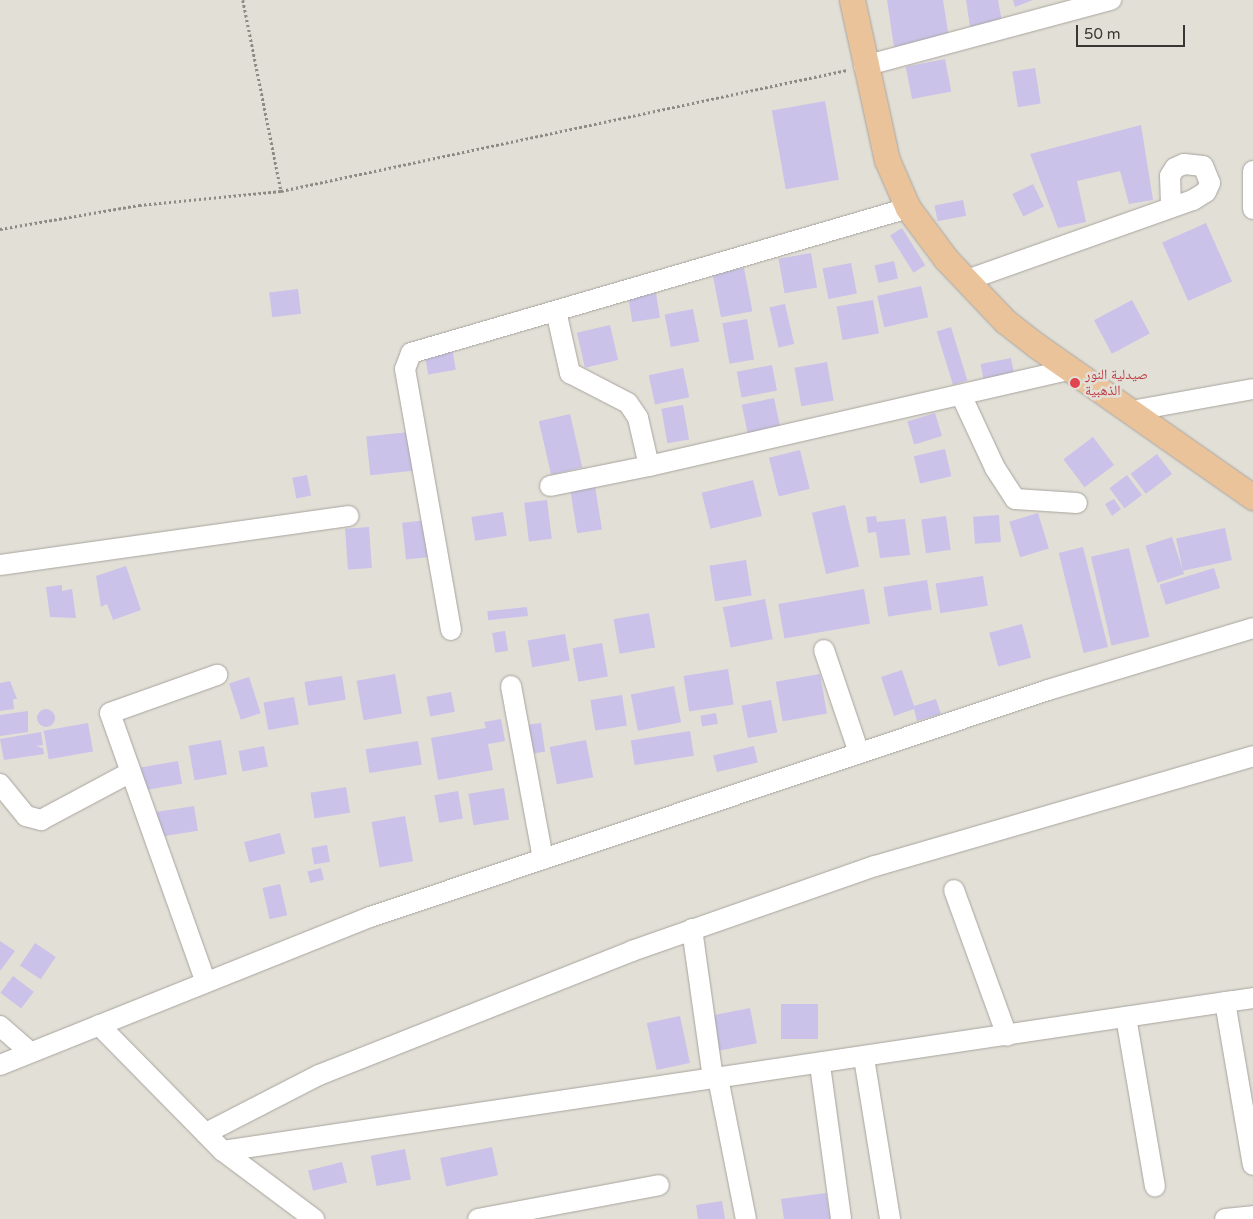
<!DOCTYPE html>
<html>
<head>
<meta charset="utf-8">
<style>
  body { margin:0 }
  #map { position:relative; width:1253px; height:1219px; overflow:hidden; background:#e2dfd7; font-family:"Varela Round","Noto Naskh Arabic",sans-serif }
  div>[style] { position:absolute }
  .building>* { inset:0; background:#cac2e9; transform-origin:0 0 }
  .round { border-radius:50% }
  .path>* { height:2.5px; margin-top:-1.25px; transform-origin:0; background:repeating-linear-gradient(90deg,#8d8b85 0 2.5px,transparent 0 5px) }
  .roads { filter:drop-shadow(0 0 1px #a8a49d) drop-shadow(0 0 1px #a8a49d) }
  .minor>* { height:20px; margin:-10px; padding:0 10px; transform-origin:10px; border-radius:10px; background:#fff }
  .major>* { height:25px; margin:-12.5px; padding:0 12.5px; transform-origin:12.5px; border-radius:12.5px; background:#eac39b }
  .dots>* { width:14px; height:14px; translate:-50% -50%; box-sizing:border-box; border:2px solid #e2dfd7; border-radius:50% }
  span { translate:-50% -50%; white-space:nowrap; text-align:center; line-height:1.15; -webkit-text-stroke:5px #e2dfd7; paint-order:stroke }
  .health-label { font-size:14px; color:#be3a42 }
  .left { translate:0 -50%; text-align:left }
  .scale { position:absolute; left:1076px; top:25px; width:109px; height:22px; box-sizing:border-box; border:2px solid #383734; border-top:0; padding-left:6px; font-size:15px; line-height:18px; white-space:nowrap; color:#383734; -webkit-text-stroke:4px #e2dfd7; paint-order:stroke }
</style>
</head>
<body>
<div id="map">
  <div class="building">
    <i style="clip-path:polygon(887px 0,943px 0,949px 38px,894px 47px)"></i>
    <i style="clip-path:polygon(966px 0,998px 0,1002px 22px,970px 27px)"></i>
    <i style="clip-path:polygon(1013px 0,1033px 0,1015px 7px)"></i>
    <i style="left:945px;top:59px;width:33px;height:40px;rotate:79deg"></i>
    <i style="left:1035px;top:68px;width:36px;height:23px;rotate:81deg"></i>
    <i style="left:825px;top:101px;width:80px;height:54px;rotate:80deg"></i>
    <i style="clip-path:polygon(1141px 125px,1153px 200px,1129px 204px,1120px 171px,1077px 181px,1086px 222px,1058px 228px,1030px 154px)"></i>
    <i style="left:1033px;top:184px;width:25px;height:23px;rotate:64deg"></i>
    <i style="left:963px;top:200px;width:16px;height:29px;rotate:79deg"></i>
    <i style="left:1206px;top:223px;width:64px;height:48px;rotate:66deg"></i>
    <i style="left:902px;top:228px;width:44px;height:14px;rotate:58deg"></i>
    <i style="left:811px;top:253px;width:35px;height:33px;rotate:80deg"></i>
    <i style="left:894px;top:261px;width:18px;height:20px;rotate:77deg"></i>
    <i style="left:851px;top:263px;width:31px;height:29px;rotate:79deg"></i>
    <i style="left:744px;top:268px;width:44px;height:32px;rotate:79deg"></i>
    <i style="left:921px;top:286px;width:32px;height:45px;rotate:77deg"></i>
    <i style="left:298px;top:289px;width:25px;height:29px;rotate:83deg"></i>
    <i style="left:656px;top:293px;width:25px;height:28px;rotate:81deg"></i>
    <i style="left:873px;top:300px;width:34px;height:37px;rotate:80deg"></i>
    <i style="left:1132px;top:300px;width:38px;height:43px;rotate:62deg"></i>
    <i style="left:785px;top:304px;width:41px;height:16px;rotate:77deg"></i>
    <i style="left:693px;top:309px;width:33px;height:29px;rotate:79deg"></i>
    <i style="left:747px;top:319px;width:41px;height:25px;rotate:80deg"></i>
    <i style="left:610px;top:325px;width:36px;height:34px;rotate:77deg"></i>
    <i style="left:951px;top:327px;width:56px;height:15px;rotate:73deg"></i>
    <i style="left:452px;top:348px;width:22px;height:28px;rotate:80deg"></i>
    <i style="left:1011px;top:358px;width:16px;height:31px;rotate:79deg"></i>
    <i style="left:827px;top:362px;width:39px;height:33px;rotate:80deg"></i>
    <i style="left:772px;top:365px;width:26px;height:36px;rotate:79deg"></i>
    <i style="left:683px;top:368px;width:30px;height:35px;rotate:78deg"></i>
    <i style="left:774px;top:398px;width:30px;height:33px;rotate:78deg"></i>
    <i style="left:683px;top:405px;width:35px;height:22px;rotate:80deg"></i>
    <i style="left:935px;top:413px;width:24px;height:29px;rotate:73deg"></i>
    <i style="left:570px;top:414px;width:55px;height:32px;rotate:77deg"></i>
    <i style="left:409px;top:432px;width:39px;height:43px;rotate:84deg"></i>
    <i style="left:1093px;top:437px;width:35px;height:37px;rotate:53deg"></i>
    <i style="left:945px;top:449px;width:28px;height:32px;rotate:77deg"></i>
    <i style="left:800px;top:450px;width:40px;height:32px;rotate:76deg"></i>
    <i style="left:1157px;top:454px;width:25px;height:33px;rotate:53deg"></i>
    <i style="left:307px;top:475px;width:21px;height:15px;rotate:79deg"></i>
    <i style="left:1127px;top:475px;width:25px;height:22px;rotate:53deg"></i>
    <i style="left:753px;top:480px;width:37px;height:53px;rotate:76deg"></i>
    <i style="left:595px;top:486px;width:44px;height:25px;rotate:81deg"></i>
    <i style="clip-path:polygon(1114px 499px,1121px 509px,1112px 516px,1105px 504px)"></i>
    <i style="left:547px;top:500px;width:39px;height:23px;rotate:83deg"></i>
    <i style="left:845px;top:505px;width:63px;height:34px;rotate:77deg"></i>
    <i style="left:503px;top:512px;width:24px;height:32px;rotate:81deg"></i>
    <i style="left:1038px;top:513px;width:37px;height:30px;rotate:73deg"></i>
    <i style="left:999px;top:515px;width:27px;height:26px;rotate:86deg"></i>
    <i style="clip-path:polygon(876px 516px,877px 522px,905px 519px,910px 555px,880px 558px,876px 532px,868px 533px,866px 517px)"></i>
    <i style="left:946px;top:516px;width:34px;height:25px;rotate:82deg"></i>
    <i style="left:428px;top:520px;width:37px;height:26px;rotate:84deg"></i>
    <i style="left:369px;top:527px;width:41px;height:24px;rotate:86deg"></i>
    <i style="left:1225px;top:528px;width:33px;height:50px;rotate:78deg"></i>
    <i style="left:1172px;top:537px;width:39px;height:28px;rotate:72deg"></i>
    <i style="left:1083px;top:547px;width:103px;height:25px;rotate:76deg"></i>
    <i style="left:1129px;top:548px;width:91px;height:39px;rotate:77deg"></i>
    <i style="left:746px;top:560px;width:36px;height:37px;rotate:81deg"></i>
    <i style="clip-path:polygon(126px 566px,141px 610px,113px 620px,107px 604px,101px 607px,96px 576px)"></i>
    <i style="left:1214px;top:568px;width:21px;height:57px;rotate:73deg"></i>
    <i style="left:983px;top:576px;width:30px;height:48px;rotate:81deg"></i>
    <i style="left:927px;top:580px;width:30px;height:44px;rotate:81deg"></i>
    <i style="clip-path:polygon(62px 585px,62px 591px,72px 589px,76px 618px,50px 617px,46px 587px)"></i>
    <i style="left:864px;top:589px;width:35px;height:87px;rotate:80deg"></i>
    <i style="left:765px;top:599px;width:41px;height:43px;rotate:79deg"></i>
    <i style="left:527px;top:607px;width:9px;height:40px;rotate:84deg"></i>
    <i style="left:649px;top:613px;width:35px;height:36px;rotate:80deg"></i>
    <i style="left:1022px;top:624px;width:35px;height:34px;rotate:75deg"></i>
    <i style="left:505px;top:631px;width:20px;height:13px;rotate:81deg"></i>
    <i style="left:565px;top:634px;width:27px;height:38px;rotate:80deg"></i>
    <i style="left:602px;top:643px;width:34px;height:30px;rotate:80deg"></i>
    <i style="left:728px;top:669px;width:36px;height:45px;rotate:81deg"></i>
    <i style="clip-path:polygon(902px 670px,914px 706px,936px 699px,941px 714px,917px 721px,914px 709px,894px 716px,881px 677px)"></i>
    <i style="left:395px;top:674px;width:40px;height:39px;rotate:80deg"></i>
    <i style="left:820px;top:674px;width:40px;height:45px;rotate:80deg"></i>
    <i style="left:342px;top:676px;width:24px;height:38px;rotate:81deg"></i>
    <i style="left:249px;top:677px;width:38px;height:21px;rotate:72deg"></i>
    <i style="clip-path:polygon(10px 681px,17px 699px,13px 699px,14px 709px,0 711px,0 683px)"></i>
    <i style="left:674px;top:686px;width:37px;height:44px;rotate:79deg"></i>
    <i style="left:451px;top:692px;width:20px;height:25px;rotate:79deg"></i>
    <i style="left:622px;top:695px;width:31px;height:32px;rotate:81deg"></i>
    <i style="left:294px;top:697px;width:28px;height:31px;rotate:80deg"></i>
    <i style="left:771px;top:700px;width:33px;height:30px;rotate:79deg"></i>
    <i class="round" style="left:37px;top:709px;width:18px;height:18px"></i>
    <i style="clip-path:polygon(28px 711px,28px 732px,0 736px,0 715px)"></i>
    <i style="left:716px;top:713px;width:11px;height:16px;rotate:80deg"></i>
    <i style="clip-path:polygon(501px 719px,505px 741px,488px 744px,493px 770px,438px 780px,431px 738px,486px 728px,484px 722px)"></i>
    <i style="left:88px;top:723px;width:29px;height:45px;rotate:80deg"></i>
    <i style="left:541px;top:723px;width:29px;height:22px;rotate:82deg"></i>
    <i style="left:690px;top:731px;width:25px;height:60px;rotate:81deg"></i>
    <i style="clip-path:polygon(41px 732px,43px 745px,36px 746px,43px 748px,44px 754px,4px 760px,0 739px)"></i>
    <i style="left:221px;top:740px;width:35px;height:33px;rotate:80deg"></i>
    <i style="left:586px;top:740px;width:38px;height:37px;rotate:79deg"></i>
    <i style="left:418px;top:741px;width:24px;height:53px;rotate:81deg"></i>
    <i style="left:264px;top:746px;width:21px;height:26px;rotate:79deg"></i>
    <i style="left:754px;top:746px;width:17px;height:42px;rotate:77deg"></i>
    <i style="left:178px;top:761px;width:23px;height:38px;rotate:80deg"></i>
    <i style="left:346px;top:787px;width:26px;height:36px;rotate:81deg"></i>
    <i style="left:504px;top:788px;width:32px;height:36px;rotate:81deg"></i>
    <i style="left:458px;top:791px;width:28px;height:24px;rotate:80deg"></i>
    <i style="left:194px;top:806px;width:25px;height:40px;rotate:81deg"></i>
    <i style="left:405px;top:816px;width:46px;height:34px;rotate:80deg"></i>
    <i style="left:280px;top:833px;width:21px;height:37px;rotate:76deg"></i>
    <i style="left:327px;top:845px;width:17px;height:16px;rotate:80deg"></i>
    <i style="left:321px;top:868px;width:12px;height:14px;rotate:76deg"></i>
    <i style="left:280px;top:884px;width:32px;height:18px;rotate:77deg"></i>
    <i style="clip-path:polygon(0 941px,15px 951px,0 971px)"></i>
    <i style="left:35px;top:943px;width:25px;height:27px;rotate:34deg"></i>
    <i style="left:13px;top:976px;width:26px;height:21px;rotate:37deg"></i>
    <i style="left:781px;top:1004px;width:37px;height:35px"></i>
    <i style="left:750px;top:1008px;width:36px;height:44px;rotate:79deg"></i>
    <i style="left:680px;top:1016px;width:48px;height:34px;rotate:78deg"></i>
    <i style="left:492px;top:1147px;width:29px;height:53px;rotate:78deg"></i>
    <i style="left:405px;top:1149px;width:31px;height:35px;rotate:79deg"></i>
    <i style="left:342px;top:1162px;width:21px;height:35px;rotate:76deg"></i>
    <i style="clip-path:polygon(826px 1193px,830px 1219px,784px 1219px,781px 1199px)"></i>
    <i style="clip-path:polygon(722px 1201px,725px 1219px,698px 1219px,696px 1205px)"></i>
  </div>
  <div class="path">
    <i style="left:243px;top:0;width:195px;rotate:78.7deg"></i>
    <i style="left:281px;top:191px;width:579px;rotate:-12.07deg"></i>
    <i style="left:0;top:229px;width:141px;rotate:-9.8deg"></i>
    <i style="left:139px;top:205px;width:143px;rotate:-5.6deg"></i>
  </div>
  <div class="roads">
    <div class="minor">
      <i style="left:864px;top:66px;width:256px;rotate:-15deg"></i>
      <i style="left:1253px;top:171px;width:38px;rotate:90deg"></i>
      <i style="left:967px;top:280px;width:240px;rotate:-19.5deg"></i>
      <i style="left:1193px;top:200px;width:15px;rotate:-32deg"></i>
      <i style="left:1206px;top:192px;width:10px;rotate:-66deg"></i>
      <i style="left:1210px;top:183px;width:18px;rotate:-112deg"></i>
      <i style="left:1203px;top:166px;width:19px;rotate:-174deg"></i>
      <i style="left:1184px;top:164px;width:10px;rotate:156deg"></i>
      <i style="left:1175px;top:168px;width:9px;rotate:122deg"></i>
      <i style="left:1170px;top:176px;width:29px;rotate:88deg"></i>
      <i style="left:556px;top:311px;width:64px;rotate:77.3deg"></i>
      <i style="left:570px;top:373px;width:65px;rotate:27.3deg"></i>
      <i style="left:628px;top:403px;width:18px;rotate:56deg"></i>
      <i style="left:638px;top:418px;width:49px;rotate:77.1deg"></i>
      <i style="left:649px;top:466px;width:433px;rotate:-12.9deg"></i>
      <i style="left:961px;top:395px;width:81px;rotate:65deg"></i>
      <i style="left:995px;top:468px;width:37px;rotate:57deg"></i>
      <i style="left:1015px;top:499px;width:62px;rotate:3.7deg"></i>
      <i style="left:1131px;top:411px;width:124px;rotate:-10.2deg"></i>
      <i style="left:550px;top:486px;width:101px;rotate:-11.4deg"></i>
      <i style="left:0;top:565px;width:352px;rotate:-8deg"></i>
      <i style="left:451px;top:630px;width:265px;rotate:-100deg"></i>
      <i style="left:405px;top:369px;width:17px;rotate:-69deg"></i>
      <i style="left:411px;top:353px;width:518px;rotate:-16.26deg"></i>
      <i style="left:824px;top:650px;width:109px;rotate:71.2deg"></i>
      <i style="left:511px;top:686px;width:176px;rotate:79.5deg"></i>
      <i style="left:0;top:784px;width:41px;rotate:50.9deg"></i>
      <i style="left:26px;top:816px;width:16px;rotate:15deg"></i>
      <i style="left:41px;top:820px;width:100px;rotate:-28.1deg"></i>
      <i style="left:954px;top:890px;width:155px;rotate:70deg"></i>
      <i style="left:692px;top:929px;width:151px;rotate:82deg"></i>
      <i style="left:205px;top:980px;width:283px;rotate:-109.6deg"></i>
      <i style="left:110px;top:713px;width:114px;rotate:-19.6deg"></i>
      <i style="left:1225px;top:1002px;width:165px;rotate:80.3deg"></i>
      <i style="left:1126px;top:1017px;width:172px;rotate:80.3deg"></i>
      <i style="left:99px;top:1025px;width:177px;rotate:45.5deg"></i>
      <i style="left:223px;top:1151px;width:114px;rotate:36.8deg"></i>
      <i style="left:0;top:1026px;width:40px;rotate:41deg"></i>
      <i style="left:864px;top:1058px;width:163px;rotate:80.8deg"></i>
      <i style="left:0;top:1065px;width:399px;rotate:-21.8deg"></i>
      <i style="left:370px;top:917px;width:715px;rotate:-18.51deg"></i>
      <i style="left:1048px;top:690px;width:214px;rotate:-16.8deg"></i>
      <i style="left:820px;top:1065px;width:155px;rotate:82.2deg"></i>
      <i style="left:718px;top:1078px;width:144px;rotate:78.8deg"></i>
      <i style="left:206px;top:1133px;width:127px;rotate:-27.2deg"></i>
      <i style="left:319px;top:1075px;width:337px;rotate:-21.6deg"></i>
      <i style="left:632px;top:951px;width:257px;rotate:-19.3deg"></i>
      <i style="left:875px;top:866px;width:394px;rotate:-16.2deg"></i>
      <i style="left:223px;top:1151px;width:1041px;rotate:-8.45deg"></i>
      <i style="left:478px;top:1219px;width:184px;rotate:-10.6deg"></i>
      <i style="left:1225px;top:1219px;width:28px;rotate:-6deg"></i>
    </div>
    <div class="major">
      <i style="left:852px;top:0;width:164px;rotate:77.7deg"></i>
      <i style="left:887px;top:160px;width:52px;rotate:66.4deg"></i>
      <i style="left:908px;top:208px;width:64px;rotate:53.3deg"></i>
      <i style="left:946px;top:259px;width:86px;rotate:46.4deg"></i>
      <i style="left:1005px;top:321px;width:41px;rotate:38deg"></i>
      <i style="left:1037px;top:346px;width:264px;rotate:35deg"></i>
    </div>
  </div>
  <div class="dots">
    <i style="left:1075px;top:383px;background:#e0444e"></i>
  </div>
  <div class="health-label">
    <span class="left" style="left:1085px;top:383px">صيدلية النور<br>الذهبية</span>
  </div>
  <div class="scale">50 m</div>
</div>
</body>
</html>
